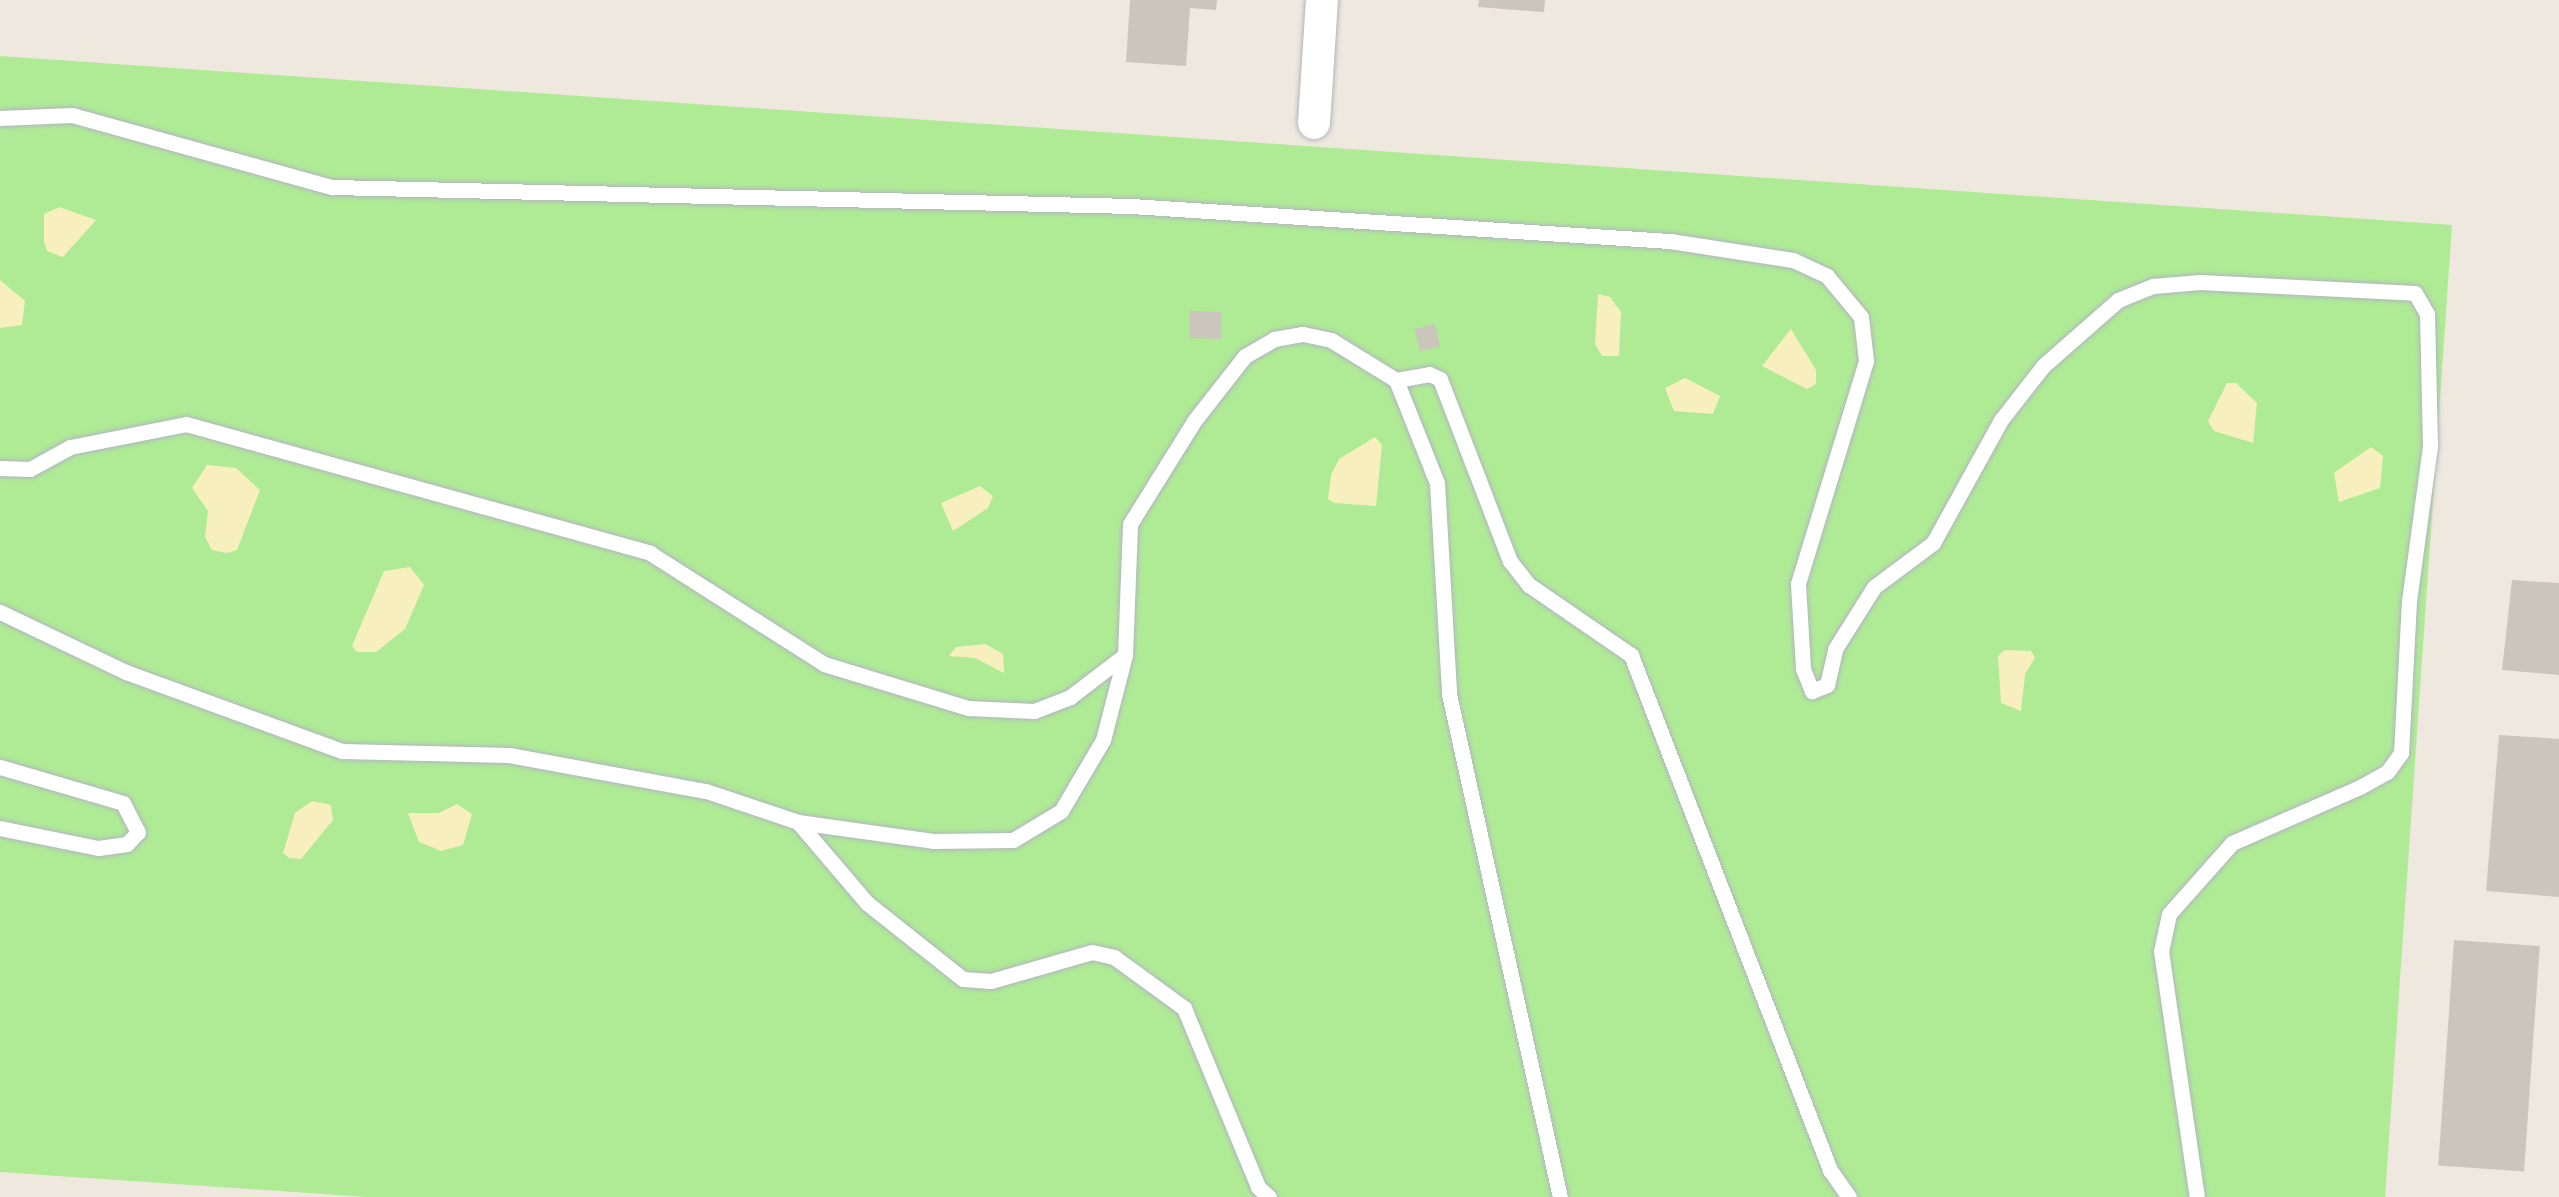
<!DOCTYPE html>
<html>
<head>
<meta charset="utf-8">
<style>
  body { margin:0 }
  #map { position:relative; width:2559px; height:1197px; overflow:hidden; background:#efe8de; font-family:Raleway,sans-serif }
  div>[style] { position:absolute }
  .green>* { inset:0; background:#afeb95 }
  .sand>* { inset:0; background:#f7f0be }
  .building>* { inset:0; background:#cbc6bc; transform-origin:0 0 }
  .roads { filter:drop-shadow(0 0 2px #b2b4c1) drop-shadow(0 0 2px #b2b4c1) }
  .lane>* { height:15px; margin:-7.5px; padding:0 7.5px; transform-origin:7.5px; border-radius:7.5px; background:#fff }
  .street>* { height:32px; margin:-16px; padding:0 16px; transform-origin:16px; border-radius:16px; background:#fff }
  span { translate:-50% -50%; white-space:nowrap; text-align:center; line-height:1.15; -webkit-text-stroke:8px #fff; paint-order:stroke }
</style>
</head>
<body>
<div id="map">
  <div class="green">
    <i style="clip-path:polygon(0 56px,2452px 225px,2385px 1197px,367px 1197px,0 1172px)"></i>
  </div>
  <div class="sand">
    <i style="clip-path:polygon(59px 207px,96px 220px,63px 257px,47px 251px,44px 241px,44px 214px)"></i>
    <i style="clip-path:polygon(0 280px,25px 301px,22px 325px,0 328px)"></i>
    <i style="clip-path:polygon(1598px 294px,1610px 297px,1621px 312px,1619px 356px,1602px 356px,1595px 344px)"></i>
    <i style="clip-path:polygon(1791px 329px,1816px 370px,1816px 384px,1807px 389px,1762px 366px)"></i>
    <i style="clip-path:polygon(1685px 378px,1720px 396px,1713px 414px,1674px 411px,1665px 388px)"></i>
    <i style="clip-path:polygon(2227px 383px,2236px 383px,2257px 403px,2253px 443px,2214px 431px,2208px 421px)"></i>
    <i style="clip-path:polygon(1375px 437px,1382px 445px,1376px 506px,1334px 503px,1328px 499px,1331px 475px,1339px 459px)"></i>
    <i style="clip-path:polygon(2371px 447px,2383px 456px,2380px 488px,2339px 502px,2334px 473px)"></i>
    <i style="clip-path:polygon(207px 465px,236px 468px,260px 490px,237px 550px,227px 553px,212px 550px,205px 537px,208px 511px,192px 488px)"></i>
    <i style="clip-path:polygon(980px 486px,993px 496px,988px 508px,953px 531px,941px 503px)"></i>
    <i style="clip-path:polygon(410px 567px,424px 585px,405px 629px,376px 652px,357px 652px,352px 646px,384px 571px)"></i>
    <i style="clip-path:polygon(985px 644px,1003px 654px,1004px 673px,975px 658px,949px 656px,956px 647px)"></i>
    <i style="clip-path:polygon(2005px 650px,2031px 651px,2035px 658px,2025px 674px,2021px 711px,2001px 703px,1998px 656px)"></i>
    <i style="clip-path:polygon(312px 801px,331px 805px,333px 820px,301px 859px,289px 858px,283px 853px,295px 813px)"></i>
    <i style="clip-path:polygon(457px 804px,472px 814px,463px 845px,441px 851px,419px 842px,408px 813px,439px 813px)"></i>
  </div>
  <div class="building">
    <i style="clip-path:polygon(1130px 0,1217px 0,1216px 10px,1190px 8px,1186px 66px,1126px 62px)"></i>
    <i style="clip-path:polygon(1479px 0,1545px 0,1544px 12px,1478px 7px)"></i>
    <i style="left:1190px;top:311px;width:32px;height:27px;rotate:2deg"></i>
    <i style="left:1435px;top:324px;width:23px;height:21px;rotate:77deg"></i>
    <i style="clip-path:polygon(2512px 580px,2559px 583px,2559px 675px,2502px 670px)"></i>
    <i style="clip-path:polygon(2499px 735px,2559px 739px,2559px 897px,2486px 891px)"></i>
    <i style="left:2454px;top:940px;width:86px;height:226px;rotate:4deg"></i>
  </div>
  <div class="roads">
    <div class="lane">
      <i style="left:0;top:118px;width:72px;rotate:-2.4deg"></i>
      <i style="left:72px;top:115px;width:270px;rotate:15.5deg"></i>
      <i style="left:332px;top:187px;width:799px;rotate:1.36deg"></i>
      <i style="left:1131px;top:206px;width:540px;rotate:3.72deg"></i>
      <i style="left:1670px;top:241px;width:124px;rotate:8.8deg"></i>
      <i style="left:1793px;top:260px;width:38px;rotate:25deg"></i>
      <i style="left:1827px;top:276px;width:53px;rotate:50.3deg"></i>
      <i style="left:1861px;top:317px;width:44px;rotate:83.5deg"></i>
      <i style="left:1866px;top:361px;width:233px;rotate:107deg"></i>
      <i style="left:1798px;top:584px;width:85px;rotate:86.6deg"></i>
      <i style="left:1803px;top:669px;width:24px;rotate:68deg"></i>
      <i style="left:1812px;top:691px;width:16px;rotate:-22deg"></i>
      <i style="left:1827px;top:685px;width:37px;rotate:-77deg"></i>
      <i style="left:1835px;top:649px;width:73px;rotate:-57.8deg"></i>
      <i style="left:1874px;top:587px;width:74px;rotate:-36.7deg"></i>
      <i style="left:1933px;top:543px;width:141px;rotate:-61.1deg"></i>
      <i style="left:2001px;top:420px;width:68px;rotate:-52.1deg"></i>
      <i style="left:2043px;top:366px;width:100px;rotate:-41.3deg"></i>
      <i style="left:2118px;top:300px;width:38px;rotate:-22deg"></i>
      <i style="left:2153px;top:286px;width:47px;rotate:-4.9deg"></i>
      <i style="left:2200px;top:282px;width:215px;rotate:2.9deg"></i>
      <i style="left:2415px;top:293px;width:24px;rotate:60deg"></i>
      <i style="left:2427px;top:314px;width:132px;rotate:88.7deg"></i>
      <i style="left:2430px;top:446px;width:156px;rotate:97.7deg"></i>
      <i style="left:2409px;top:601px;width:152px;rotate:93deg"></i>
      <i style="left:2401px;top:753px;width:24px;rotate:126deg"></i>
      <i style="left:2387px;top:772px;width:31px;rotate:151deg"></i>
      <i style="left:2360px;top:787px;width:140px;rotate:156.4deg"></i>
      <i style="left:2232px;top:843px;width:95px;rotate:131.6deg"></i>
      <i style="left:2169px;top:914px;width:38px;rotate:102deg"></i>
      <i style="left:2161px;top:951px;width:249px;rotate:81.7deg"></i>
      <i style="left:1396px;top:380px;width:34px;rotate:-10deg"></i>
      <i style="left:1429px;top:374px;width:12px;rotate:24deg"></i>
      <i style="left:1440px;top:379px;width:195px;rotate:69deg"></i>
      <i style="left:1510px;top:561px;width:31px;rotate:52deg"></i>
      <i style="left:1529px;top:585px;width:124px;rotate:34.5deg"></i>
      <i style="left:1631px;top:655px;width:552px;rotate:68.87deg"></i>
      <i style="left:1830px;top:1170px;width:33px;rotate:55deg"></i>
      <i style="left:0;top:468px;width:30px;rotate:2deg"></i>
      <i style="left:30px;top:469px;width:46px;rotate:-28.8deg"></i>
      <i style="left:70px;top:447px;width:118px;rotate:-11.2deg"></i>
      <i style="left:186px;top:424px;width:482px;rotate:15.5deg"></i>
      <i style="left:650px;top:553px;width:206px;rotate:32.5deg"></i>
      <i style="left:824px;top:664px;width:151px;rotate:17deg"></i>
      <i style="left:968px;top:708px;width:66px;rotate:2.6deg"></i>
      <i style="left:1034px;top:711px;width:39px;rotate:-21deg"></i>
      <i style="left:1070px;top:697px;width:69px;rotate:-37.4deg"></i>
      <i style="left:1125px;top:655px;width:131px;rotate:-87.8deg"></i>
      <i style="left:1130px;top:524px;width:121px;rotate:-58.1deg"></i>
      <i style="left:1194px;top:421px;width:83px;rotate:-51.9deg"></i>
      <i style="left:1245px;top:356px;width:34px;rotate:-30deg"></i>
      <i style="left:1274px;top:339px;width:29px;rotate:-10deg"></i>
      <i style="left:1303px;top:334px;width:29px;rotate:12deg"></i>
      <i style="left:1331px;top:340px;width:76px;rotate:31.6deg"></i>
      <i style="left:1396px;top:380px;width:111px;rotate:68.3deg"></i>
      <i style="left:1437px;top:483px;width:211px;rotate:86.7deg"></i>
      <i style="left:1449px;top:694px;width:515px;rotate:77.56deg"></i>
      <i style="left:0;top:612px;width:140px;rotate:25.5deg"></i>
      <i style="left:126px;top:672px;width:230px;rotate:20.1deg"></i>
      <i style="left:342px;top:751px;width:167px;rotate:1.4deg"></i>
      <i style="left:509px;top:755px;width:200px;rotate:10.4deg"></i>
      <i style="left:706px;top:791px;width:97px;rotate:18.6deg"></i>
      <i style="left:798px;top:822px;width:136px;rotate:8deg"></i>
      <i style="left:933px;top:841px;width:80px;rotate:-0.7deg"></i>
      <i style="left:1013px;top:840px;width:56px;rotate:-31.1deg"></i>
      <i style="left:1061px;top:811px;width:82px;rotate:-59.4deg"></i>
      <i style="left:1103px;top:740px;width:88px;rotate:-75.5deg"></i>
      <i style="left:0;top:767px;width:128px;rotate:16.3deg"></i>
      <i style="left:123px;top:803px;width:33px;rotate:63deg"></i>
      <i style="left:138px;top:832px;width:16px;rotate:133deg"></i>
      <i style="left:127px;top:844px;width:29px;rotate:172deg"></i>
      <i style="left:98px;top:848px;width:100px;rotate:-168.5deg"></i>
      <i style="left:798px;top:822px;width:106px;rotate:49.6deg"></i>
      <i style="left:867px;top:903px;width:122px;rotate:38.4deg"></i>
      <i style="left:963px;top:979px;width:28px;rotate:4deg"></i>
      <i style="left:991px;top:981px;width:105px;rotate:-16deg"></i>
      <i style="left:1092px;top:952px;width:23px;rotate:13deg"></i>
      <i style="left:1114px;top:957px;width:87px;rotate:36.1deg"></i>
      <i style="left:1184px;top:1008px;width:194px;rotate:67.5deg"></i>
      <i style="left:1258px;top:1187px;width:15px;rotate:42deg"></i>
    </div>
    <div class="street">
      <i style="left:1314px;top:123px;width:123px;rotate:-86.3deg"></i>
    </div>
  </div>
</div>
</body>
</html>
